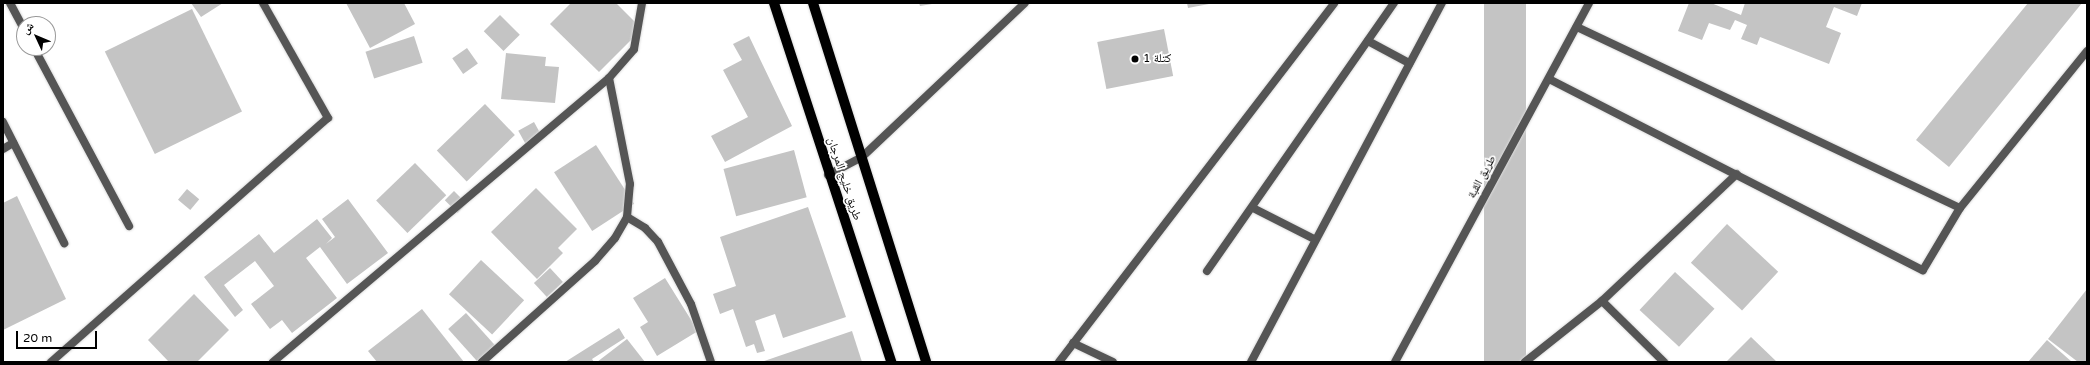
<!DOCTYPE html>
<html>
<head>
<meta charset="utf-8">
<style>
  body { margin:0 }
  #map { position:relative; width:2090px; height:365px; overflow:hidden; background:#fff; font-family:"Varela Round","Noto Naskh Arabic",sans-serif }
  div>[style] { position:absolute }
  .building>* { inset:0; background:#c4c4c4; transform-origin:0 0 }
  .roads { filter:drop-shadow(0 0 1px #dbdbdb) drop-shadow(0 0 1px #dbdbdb) }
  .service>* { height:8px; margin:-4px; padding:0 4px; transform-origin:4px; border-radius:4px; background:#555 }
  .minor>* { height:8px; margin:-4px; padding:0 4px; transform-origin:4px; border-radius:4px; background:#555 }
  .tertiary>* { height:8px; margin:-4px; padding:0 4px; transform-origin:4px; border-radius:4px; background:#555 }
  .primary>* { height:10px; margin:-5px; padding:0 5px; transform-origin:5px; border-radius:5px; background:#000 }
  .dots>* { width:11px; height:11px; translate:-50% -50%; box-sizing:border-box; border:2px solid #fff; border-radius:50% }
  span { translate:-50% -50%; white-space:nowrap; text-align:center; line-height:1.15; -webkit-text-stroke:3.5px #fff; paint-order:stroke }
  .poi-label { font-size:12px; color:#000 }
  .left { translate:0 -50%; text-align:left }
  .street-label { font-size:12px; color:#000 }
  .frame { position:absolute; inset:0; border:4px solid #000; pointer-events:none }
  .north { position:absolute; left:16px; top:16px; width:40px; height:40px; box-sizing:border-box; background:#fff; border:1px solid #999; border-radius:50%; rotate:314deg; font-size:11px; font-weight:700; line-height:16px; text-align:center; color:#000 }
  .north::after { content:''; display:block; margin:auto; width:14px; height:18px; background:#000; clip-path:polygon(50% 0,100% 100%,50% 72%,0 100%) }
  .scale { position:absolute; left:16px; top:331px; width:81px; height:18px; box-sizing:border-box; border:2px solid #000; border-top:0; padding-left:5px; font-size:12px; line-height:14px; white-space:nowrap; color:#000; -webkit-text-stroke:3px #fff; paint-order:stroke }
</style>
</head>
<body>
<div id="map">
  <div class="building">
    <i style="clip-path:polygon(191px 3px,223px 3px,201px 17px)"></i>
    <i style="clip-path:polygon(346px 3px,404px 3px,415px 24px,370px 48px)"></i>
    <i style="clip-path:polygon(571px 3px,616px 3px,642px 29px,599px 72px,550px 24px)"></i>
    <i style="clip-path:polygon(919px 3px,932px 3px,932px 4px,920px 6px)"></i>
    <i style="clip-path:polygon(1187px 3px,1209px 3px,1209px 4px,1188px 8px)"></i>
    <i style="left:1484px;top:3px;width:42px;height:404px"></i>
    <i style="clip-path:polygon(1689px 3px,1711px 3px,1741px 15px,1745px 3px,1862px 3px,1857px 16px,1834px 7px,1826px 27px,1841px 33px,1829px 64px,1760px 37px,1757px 45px,1741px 39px,1747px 25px,1735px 20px,1730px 30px,1709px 23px,1702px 40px,1678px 31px)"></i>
    <i style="clip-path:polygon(2028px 3px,2082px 3px,1949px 167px,1916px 140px)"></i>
    <i style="left:192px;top:9px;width:114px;height:97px;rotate:64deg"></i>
    <i style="left:500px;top:15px;width:28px;height:23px;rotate:45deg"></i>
    <i style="left:1164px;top:29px;width:48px;height:68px;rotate:79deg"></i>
    <i style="left:414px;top:36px;width:28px;height:51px;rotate:72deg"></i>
    <i style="clip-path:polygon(749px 36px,792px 126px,725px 162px,711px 136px,748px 117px,723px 70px,742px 60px,733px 44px)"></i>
    <i style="left:467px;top:48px;width:19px;height:18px;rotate:55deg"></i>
    <i style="clip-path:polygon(506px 53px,546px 57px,545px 66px,559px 67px,555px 103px,501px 99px)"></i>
    <i style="left:485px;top:104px;width:43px;height:67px;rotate:46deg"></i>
    <i style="left:534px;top:122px;width:18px;height:18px;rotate:61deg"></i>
    <i style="left:596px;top:145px;width:70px;height:50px;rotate:57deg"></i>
    <i style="left:794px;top:150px;width:49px;height:73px;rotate:75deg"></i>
    <i style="left:415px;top:163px;width:45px;height:54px;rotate:46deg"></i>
    <i style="clip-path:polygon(536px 188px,577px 229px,558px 248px,563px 253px,537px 279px,491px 232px)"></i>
    <i style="left:187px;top:189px;width:16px;height:14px;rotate:40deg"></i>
    <i style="left:454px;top:191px;width:18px;height:13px;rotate:45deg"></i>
    <i style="clip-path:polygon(17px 196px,66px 299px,3px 330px,3px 203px)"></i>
    <i style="clip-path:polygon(348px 199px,388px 253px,347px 284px,320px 247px,306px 258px,337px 298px,292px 333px,282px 320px,270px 329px,251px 304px,274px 286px,255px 261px,224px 285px,243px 310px,235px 317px,204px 277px,259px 234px,274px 253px,317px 219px,332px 238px,326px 244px,335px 237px,322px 219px)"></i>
    <i style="clip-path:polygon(808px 207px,846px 317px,783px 338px,775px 314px,755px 321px,765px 351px,757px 353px,754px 344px,746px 347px,733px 309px,720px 314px,713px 294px,736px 286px,720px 237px)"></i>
    <i style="left:1727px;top:224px;width:70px;height:53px;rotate:43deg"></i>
    <i style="left:481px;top:260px;width:59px;height:47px;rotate:43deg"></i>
    <i style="left:550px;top:268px;width:19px;height:22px;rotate:47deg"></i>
    <i style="left:1675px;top:272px;width:54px;height:52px;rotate:43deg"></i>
    <i style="clip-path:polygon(665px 278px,698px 331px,657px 356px,640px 327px,648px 322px,633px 298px)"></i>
    <i style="clip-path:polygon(2087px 289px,2087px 361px,2078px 362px,2048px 339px)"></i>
    <i style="clip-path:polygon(194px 294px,229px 330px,197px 362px,169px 362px,148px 340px)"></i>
    <i style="clip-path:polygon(422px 309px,464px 362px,377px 362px,368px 351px)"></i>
    <i style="left:466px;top:313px;width:45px;height:24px;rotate:48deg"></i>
    <i style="clip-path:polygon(619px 328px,625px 338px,592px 359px,594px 362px,565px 362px)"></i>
    <i style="clip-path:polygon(852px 331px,862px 362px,761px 362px)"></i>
    <i style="clip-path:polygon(1751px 337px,1777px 362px,1726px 362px)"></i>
    <i style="clip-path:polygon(627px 339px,645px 362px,597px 362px)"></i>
    <i style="clip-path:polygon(2047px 340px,2072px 362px,2028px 362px)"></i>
  </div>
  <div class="roads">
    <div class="service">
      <i style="left:10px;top:3px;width:30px;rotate:62deg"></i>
      <i style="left:1368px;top:41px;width:47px;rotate:28.2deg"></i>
      <i style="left:34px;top:48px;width:202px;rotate:61.9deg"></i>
      <i style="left:3px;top:122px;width:136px;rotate:63.2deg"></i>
      <i style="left:3px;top:149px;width:12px;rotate:-31deg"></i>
      <i style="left:828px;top:175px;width:38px;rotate:-28deg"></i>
      <i style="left:862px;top:157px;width:224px;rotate:-43.4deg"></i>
      <i style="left:1253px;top:208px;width:68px;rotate:26.9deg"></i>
      <i style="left:1207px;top:271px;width:327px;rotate:-55.1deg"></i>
      <i style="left:1073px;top:343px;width:44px;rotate:25.4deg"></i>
      <i style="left:1251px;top:362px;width:407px;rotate:-62deg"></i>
    </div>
    <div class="minor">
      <i style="left:1549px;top:79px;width:420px;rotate:27.1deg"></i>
      <i style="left:1923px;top:270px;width:72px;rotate:-59.2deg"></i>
      <i style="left:1960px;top:208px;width:424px;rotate:-154.7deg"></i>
      <i style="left:1960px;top:208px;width:202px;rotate:-51deg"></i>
      <i style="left:627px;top:217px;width:21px;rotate:31deg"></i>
      <i style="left:645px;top:228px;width:19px;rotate:47deg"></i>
      <i style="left:658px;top:242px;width:70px;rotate:62deg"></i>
      <i style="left:691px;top:304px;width:61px;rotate:71deg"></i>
      <i style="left:1602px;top:301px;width:87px;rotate:44.5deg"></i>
      <i style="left:51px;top:362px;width:369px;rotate:-41.4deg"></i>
      <i style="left:328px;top:118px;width:132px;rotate:-119.5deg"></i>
      <i style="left:273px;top:362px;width:440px;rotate:-40.2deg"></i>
      <i style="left:609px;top:78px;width:38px;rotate:-49deg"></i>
      <i style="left:634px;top:49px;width:47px;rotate:-80.1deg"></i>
      <i style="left:482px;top:362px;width:152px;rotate:-41.8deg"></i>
      <i style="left:595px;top:261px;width:30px;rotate:-49deg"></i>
      <i style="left:615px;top:238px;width:24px;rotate:-60deg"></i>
      <i style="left:627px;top:217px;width:33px;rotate:-85deg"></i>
      <i style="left:630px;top:184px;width:108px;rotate:-101.2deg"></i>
      <i style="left:1395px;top:362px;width:408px;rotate:-61.6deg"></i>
      <i style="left:1525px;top:362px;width:98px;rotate:-38.4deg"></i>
      <i style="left:1602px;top:301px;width:185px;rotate:-43.3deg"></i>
    </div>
    <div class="tertiary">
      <i style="left:1059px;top:362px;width:452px;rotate:-52.5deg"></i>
    </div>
    <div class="primary">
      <i style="left:774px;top:3px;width:378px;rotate:71.9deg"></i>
      <i style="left:813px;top:3px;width:376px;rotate:72.5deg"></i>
    </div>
  </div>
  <div class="dots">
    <i style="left:1135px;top:59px;background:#000"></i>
  </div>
  <div class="poi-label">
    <span class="left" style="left:1143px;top:59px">كتلة 1</span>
  </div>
  <div class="street-label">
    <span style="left:1482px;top:177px;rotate:-62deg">طريق القبة</span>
    <span style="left:844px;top:179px;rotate:72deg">طريق خليج المرجان</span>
  </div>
  <div class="frame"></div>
  <div class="north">ش</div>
  <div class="scale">20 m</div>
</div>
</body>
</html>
